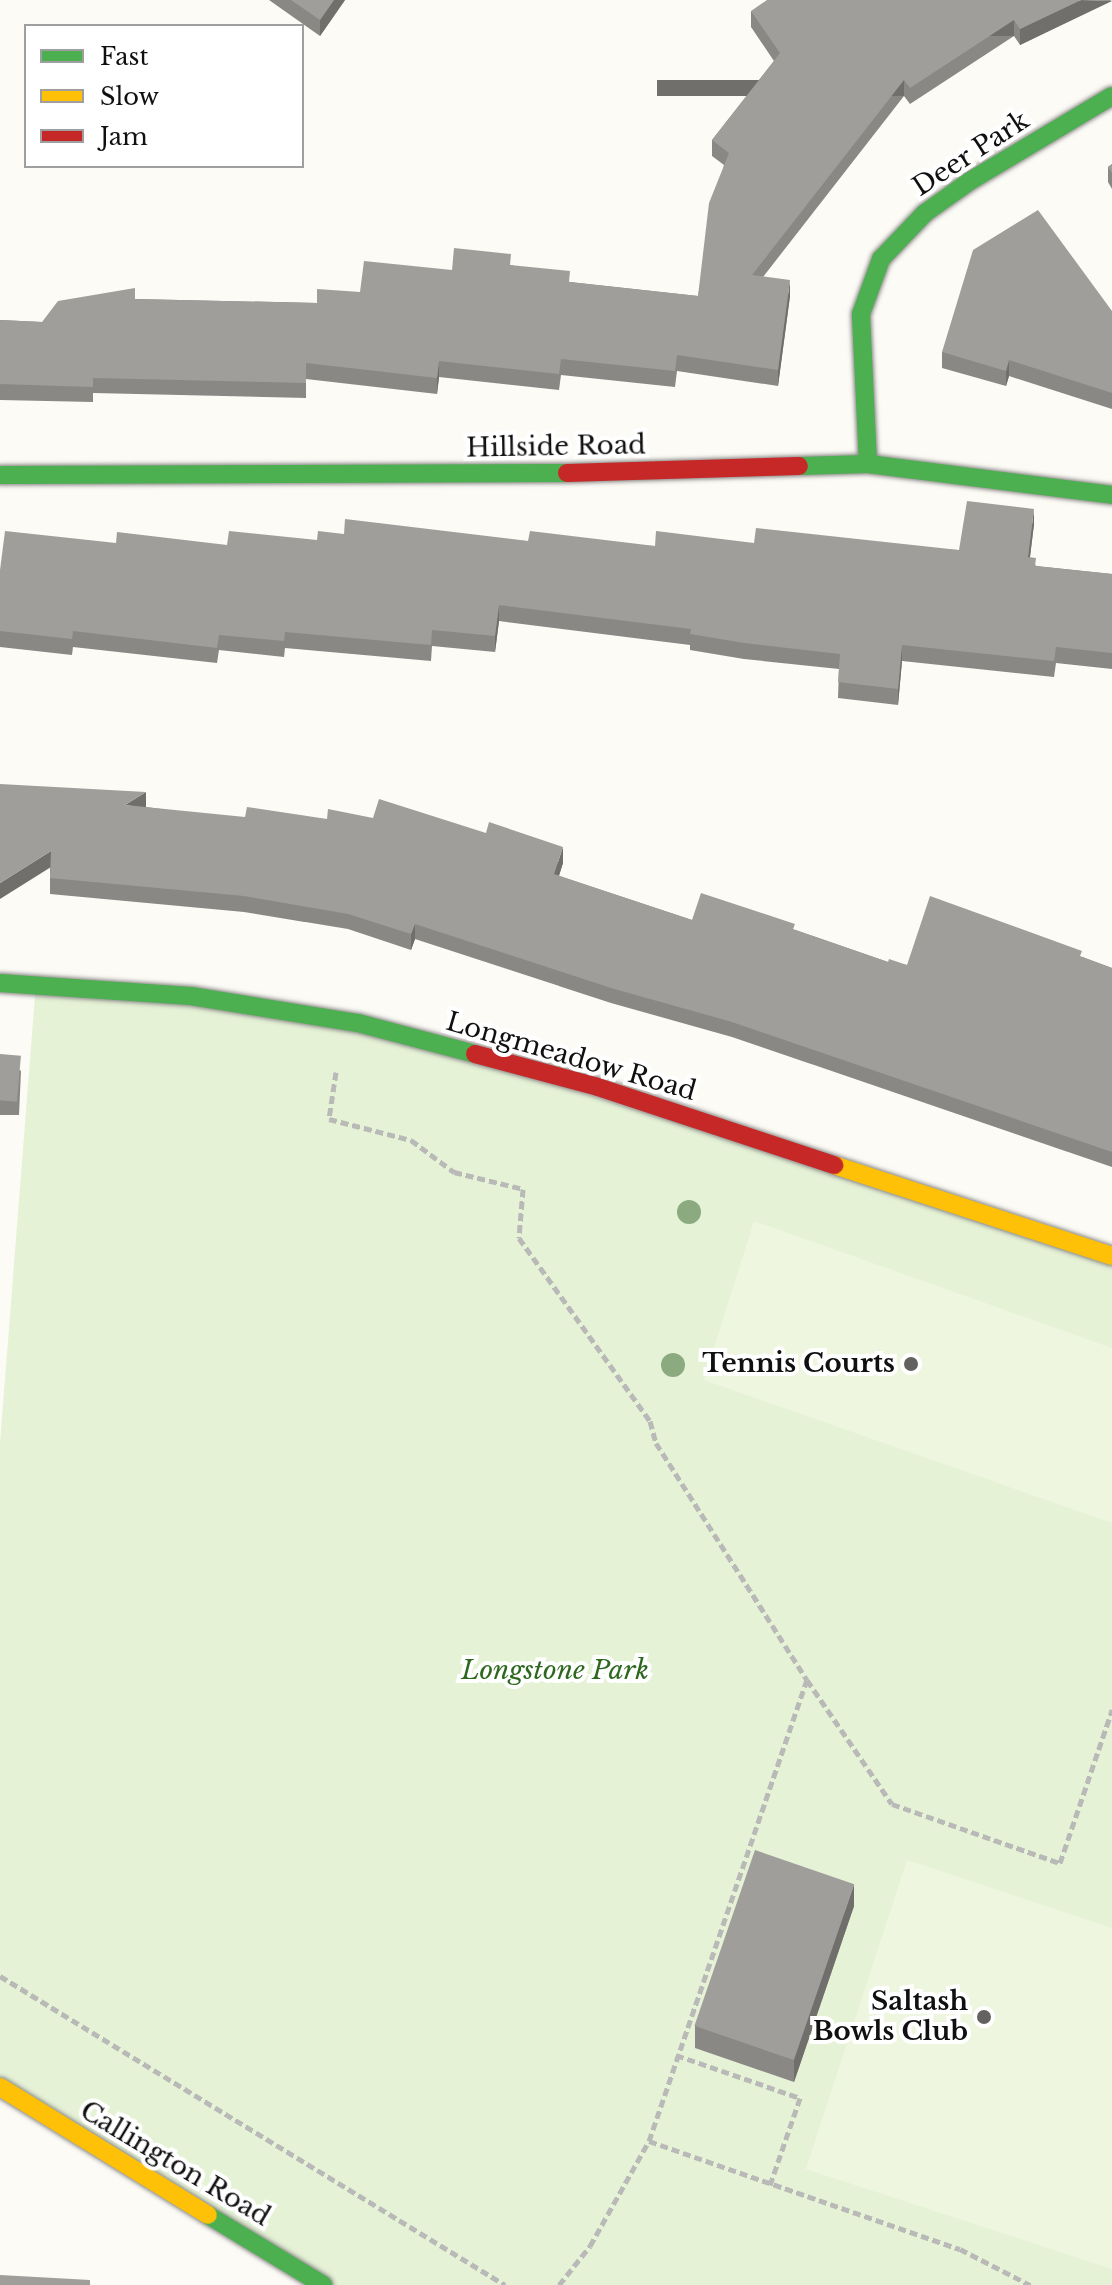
<!DOCTYPE html>
<html>
<head>
<meta charset="utf-8">
<style>
  body { margin:0 }
  #map { position:relative; width:1112px; height:2285px; overflow:hidden; background:#fcfbf6; font-family:"Libre Baskerville",serif }
  div>[style] { position:absolute }
  .green>* { inset:0; background:#e5f2d6 }
  .pitch>* { inset:0; background:#eff6df }
  .path>* { height:5px; margin-top:-2.5px; transform-origin:0; background:repeating-linear-gradient(90deg,#b9b9b8 0 8px,transparent 0 12px) }
  .roads { filter:drop-shadow(0 0 2px #8d8c8a) drop-shadow(0 0 2px #8d8c8a) }
  .fast>* { height:18px; margin:-9px; padding:0 9px; transform-origin:9px; border-radius:9px; background:#4caf50 }
  .slow>* { height:18px; margin:-9px; padding:0 9px; transform-origin:9px; border-radius:9px; background:#ffc107 }
  .jam>* { height:18px; margin:-9px; padding:0 9px; transform-origin:9px; border-radius:9px; background:#c62828 }
  .trees>* { width:24px; height:24px; margin:-12px; border-radius:50%; background:#8baa80 }
  .wall>* { inset:0; background:#8a8885 }
  .shaded-wall>* { inset:0; background:#706f6c; transform-origin:0 0 }
  .building>* { inset:0; background:#a09e9b; transform-origin:0 0 }
  .dots>* { width:22px; height:22px; translate:-50% -50%; box-sizing:border-box; border:4px solid #fff; border-radius:50% }
  span { translate:-50% -50%; white-space:nowrap; text-align:center; line-height:1.15; -webkit-text-stroke:8px #fff; paint-order:stroke }
  .street-label { font-size:26px; color:#101010 }
  .poi-label { font-size:26px; color:#101010; font-weight:700 }
  .right { translate:-100% -50%; text-align:right }
  .park-label { font-size:26px; color:#2e681f; font-style:italic }
  .legend { position:absolute; left:24px; top:24px; width:280px; height:144px; box-sizing:border-box; background:#fff; border:2px solid #9f9f9f; margin:0; padding:10px 14px; list-style:none; font-size:24px; color:#101010 }
  .legend li { display:flex; align-items:center; gap:16px; height:40px }
  .legend b { width:40px; border:2px solid #9f9f9f }
</style>
</head>
<body>
<div id="map">
  <div class="green">
    <i style="clip-path:polygon(36px 983px,345px 1020px,1112px 1256px,1112px 2285px,324px 2285px,0 2087px,0 1443px)"></i>
  </div>
  <div class="pitch">
    <i style="clip-path:polygon(754px 1221px,1112px 1348px,1112px 1523px,704px 1380px)"></i>
    <i style="clip-path:polygon(907px 1860px,1112px 1928px,1112px 2269px,806px 2169px)"></i>
  </div>
  <div class="path">
    <i style="left:336px;top:1072px;width:48px;rotate:98.5deg"></i>
    <i style="left:329px;top:1119px;width:85px;rotate:14.4deg"></i>
    <i style="left:411px;top:1140px;width:54px;rotate:36.7deg"></i>
    <i style="left:454px;top:1172px;width:71px;rotate:13.8deg"></i>
    <i style="left:523px;top:1189px;width:49px;rotate:94.7deg"></i>
    <i style="left:519px;top:1238px;width:225px;rotate:54.4deg"></i>
    <i style="left:650px;top:1421px;width:23px;rotate:75deg"></i>
    <i style="left:656px;top:1443px;width:281px;rotate:57.5deg"></i>
    <i style="left:807px;top:1680px;width:150px;rotate:55.6deg"></i>
    <i style="left:892px;top:1804px;width:178px;rotate:19.4deg"></i>
    <i style="left:1060px;top:1863px;width:162px;rotate:-71.2deg"></i>
    <i style="left:0;top:1976px;width:592px;rotate:31.46deg"></i>
    <i style="left:676px;top:2055px;width:131px;rotate:19.1deg"></i>
    <i style="left:800px;top:2098px;width:92px;rotate:109deg"></i>
    <i style="left:649px;top:2141px;width:329px;rotate:19.2deg"></i>
    <i style="left:960px;top:2249px;width:79px;rotate:27.2deg"></i>
    <i style="left:559px;top:2285px;width:50px;rotate:-51.5deg"></i>
    <i style="left:590px;top:2246px;width:120px;rotate:-60.7deg"></i>
    <i style="left:649px;top:2141px;width:487px;rotate:-71.1deg"></i>
  </div>
  <div class="roads">
    <div class="fast">
      <i style="left:868px;top:464px;width:150px;rotate:-92.7deg"></i>
      <i style="left:861px;top:314px;width:59px;rotate:-70deg"></i>
      <i style="left:881px;top:259px;width:64px;rotate:-46.3deg"></i>
      <i style="left:925px;top:213px;width:55px;rotate:-35.4deg"></i>
      <i style="left:970px;top:181px;width:165px;rotate:-30.9deg"></i>
      <i style="left:799px;top:466px;width:69px;rotate:-1.7deg"></i>
      <i style="left:868px;top:464px;width:246px;rotate:7.2deg"></i>
      <i style="left:0;top:475px;width:567px;rotate:-0.2deg"></i>
      <i style="left:0;top:983px;width:191px;rotate:3.9deg"></i>
      <i style="left:191px;top:996px;width:169px;rotate:9.2deg"></i>
      <i style="left:358px;top:1023px;width:121px;rotate:14.8deg"></i>
      <i style="left:208px;top:2215px;width:135px;rotate:31.3deg"></i>
    </div>
    <div class="slow">
      <i style="left:834px;top:1165px;width:293px;rotate:18.1deg"></i>
      <i style="left:0;top:2087px;width:244px;rotate:31.6deg"></i>
    </div>
    <div class="jam">
      <i style="left:567px;top:473px;width:232px;rotate:-1.7deg"></i>
      <i style="left:475px;top:1054px;width:127px;rotate:15deg"></i>
      <i style="left:598px;top:1087px;width:249px;rotate:18.3deg"></i>
    </div>
  </div>
  <div class="trees">
    <i style="left:689px;top:1212px"></i>
    <i style="left:673px;top:1365px"></i>
  </div>
  <div class="wall">
    <i style="clip-path:polygon(269px 0,345px 0,320px 36px)"></i>
    <i style="clip-path:polygon(1112px 0,1020px 45px,1014px 36px,910px 104px,904px 96px,763px 277px,790px 296px,778px 386px,677px 371px,675px 387px,561px 375px,559px 390px,439px 377px,437px 394px,306px 379px,306px 398px,93px 393px,93px 402px,0 400px,0 320px,42px 322px,135px 299px,317px 303px,360px 292px,452px 270px,511px 265px,570px 282px,698px 296px,724px 165px,712px 156px,712px 140px,774px 61px,751px 27px,751px 11px)"></i>
    <i style="clip-path:polygon(1112px 164px,1112px 189px,1108px 182px,1108px 167px)"></i>
    <i style="clip-path:polygon(1112px 311px,1112px 409px,1009px 376px,1006px 386px,942px 368px,942px 352px)"></i>
    <i style="clip-path:polygon(1034px 524px,1030px 557px,1036px 566px,1112px 574px,1112px 669px,1056px 663px,1054px 677px,902px 661px,898px 705px,838px 698px,839px 669px,744px 659px,690px 650px,690px 645px,499px 621px,495px 652px,432px 646px,431px 661px,285px 648px,284px 657px,219px 650px,217px 663px,73px 647px,72px 655px,0 647px,0 570px,116px 543px,227px 545px,317px 540px,344px 534px,655px 546px,754px 543px,959px 550px)"></i>
    <i style="clip-path:polygon(146px 807px,563px 863px,559px 876px,692px 920px,795px 930px,888px 962px,907px 965px,1082px 957px,1112px 968px,1112px 1167px,732px 1037px,611px 1003px,415px 939px,411px 950px,348px 929px,244px 912px,50px 894px,50px 867px)"></i>
    <i style="clip-path:polygon(0 1054px,21px 1071px,19px 1115px,0 1115px)"></i>
    <i style="clip-path:polygon(854px 1906px,794px 2082px,695px 2048px,695px 2026px)"></i>
  </div>
  <div class="shaded-wall">
    <i style="clip-path:polygon(334px 0,345px 0,320px 36px,320px 20px)"></i>
    <i style="clip-path:polygon(1081px 0,1112px 1px,1020px 45px,1020px 29px)"></i>
    <i style="left:1014px;top:20px;width:16px;height:124px;rotate:90deg"></i>
    <i style="left:904px;top:80px;width:16px;height:247px;rotate:90deg"></i>
    <i style="clip-path:polygon(790px 280px,790px 296px,778px 386px,778px 370px)"></i>
    <i style="clip-path:polygon(1009px 360px,1009px 376px,1006px 386px,1006px 371px)"></i>
    <i style="clip-path:polygon(439px 361px,439px 377px,437px 394px,437px 378px)"></i>
    <i style="clip-path:polygon(1034px 509px,1034px 524px,1028px 573px,1028px 557px)"></i>
    <i style="clip-path:polygon(499px 605px,499px 621px,495px 652px,495px 636px)"></i>
    <i style="clip-path:polygon(902px 645px,902px 661px,898px 705px,898px 689px)"></i>
    <i style="clip-path:polygon(146px 792px,146px 808px,125px 805px)"></i>
    <i style="clip-path:polygon(563px 847px,563px 863px,554px 890px,554px 874px)"></i>
    <i style="clip-path:polygon(51px 851px,51px 867px,0 899px,0 883px)"></i>
    <i style="clip-path:polygon(415px 924px,415px 939px,411px 950px,411px 934px)"></i>
    <i style="clip-path:polygon(854px 1884px,854px 1906px,794px 2082px,794px 2060px)"></i>
  </div>
  <div class="building">
    <i style="clip-path:polygon(291px 0,334px 0,320px 20px)"></i>
    <i style="clip-path:polygon(767px 0,1081px 0,1020px 29px,1014px 20px,910px 88px,904px 80px,752px 275px,790px 280px,778px 370px,677px 355px,675px 371px,561px 359px,559px 374px,439px 361px,437px 378px,306px 363px,306px 383px,93px 378px,93px 387px,0 384px,0 320px,42px 322px,58px 301px,135px 288px,135px 299px,317px 303px,317px 289px,360px 292px,364px 261px,452px 270px,454px 248px,511px 254px,510px 265px,570px 271px,569px 282px,698px 296px,709px 203px,729px 153px,712px 140px,780px 53px,751px 11px)"></i>
    <i style="clip-path:polygon(1112px 164px,1112px 173px,1108px 167px)"></i>
    <i style="clip-path:polygon(1038px 210px,1112px 311px,1112px 393px,1009px 360px,1006px 371px,942px 352px,973px 250px)"></i>
    <i style="clip-path:polygon(967px 501px,1034px 509px,1028px 557px,1036px 558px,1035px 566px,1112px 574px,1112px 653px,1056px 647px,1054px 661px,902px 645px,898px 689px,838px 682px,840px 654px,744px 643px,690px 634px,691px 629px,499px 605px,495px 636px,432px 630px,431px 645px,285px 632px,284px 641px,219px 635px,217px 648px,73px 631px,72px 639px,0 631px,0 570px,5px 531px,116px 543px,117px 532px,227px 545px,229px 531px,317px 540px,318px 531px,344px 534px,345px 519px,528px 541px,530px 531px,655px 546px,656px 531px,754px 543px,756px 528px,959px 550px)"></i>
    <i style="clip-path:polygon(0 784px,146px 792px,125px 805px,245px 817px,247px 807px,327px 819px,328px 809px,373px 818px,379px 799px,486px 833px,489px 822px,563px 847px,554px 874px,692px 920px,701px 893px,795px 924px,793px 929px,888px 962px,889px 959px,907px 965px,930px 896px,1082px 951px,1080px 956px,1112px 968px,1112px 1152px,732px 1022px,611px 988px,415px 924px,411px 934px,348px 914px,244px 896px,50px 878px,51px 851px,0 883px)"></i>
    <i style="left:0;top:1054px;width:21px;height:46px;rotate:5deg"></i>
    <i style="left:755px;top:1850px;width:105px;height:186px;rotate:19deg"></i>
    <i style="clip-path:polygon(0 2275px,90px 2280px,90px 2285px,0 2285px)"></i>
  </div>
  <div class="dots">
    <i style="left:911px;top:1364px;background:#636260"></i>
    <i style="left:984px;top:2017px;background:#636260"></i>
  </div>
  <div class="street-label">
    <span style="left:971px;top:154px;rotate:-33deg">Deer Park</span>
    <span style="left:556px;top:447px;rotate:-1deg">Hillside Road</span>
    <span style="left:571px;top:1057px;rotate:16deg">Longmeadow Road</span>
    <span style="left:175px;top:2164px;rotate:31deg">Callington Road</span>
  </div>
  <div class="poi-label">
    <span class="right" style="left:895px;top:1364px">Tennis Courts</span>
    <span class="right" style="left:968px;top:2017px">Saltash<br>Bowls Club</span>
  </div>
  <div class="park-label">
    <span style="left:555px;top:1671px">Longstone Park</span>
  </div>
  <ul class="legend">
  <li><b style="height:10px;background:#4caf50"></b>Fast</li>
  <li><b style="height:10px;background:#ffc107"></b>Slow</li>
  <li><b style="height:10px;background:#c62828"></b>Jam</li>
  </ul>
</div>
</body>
</html>
